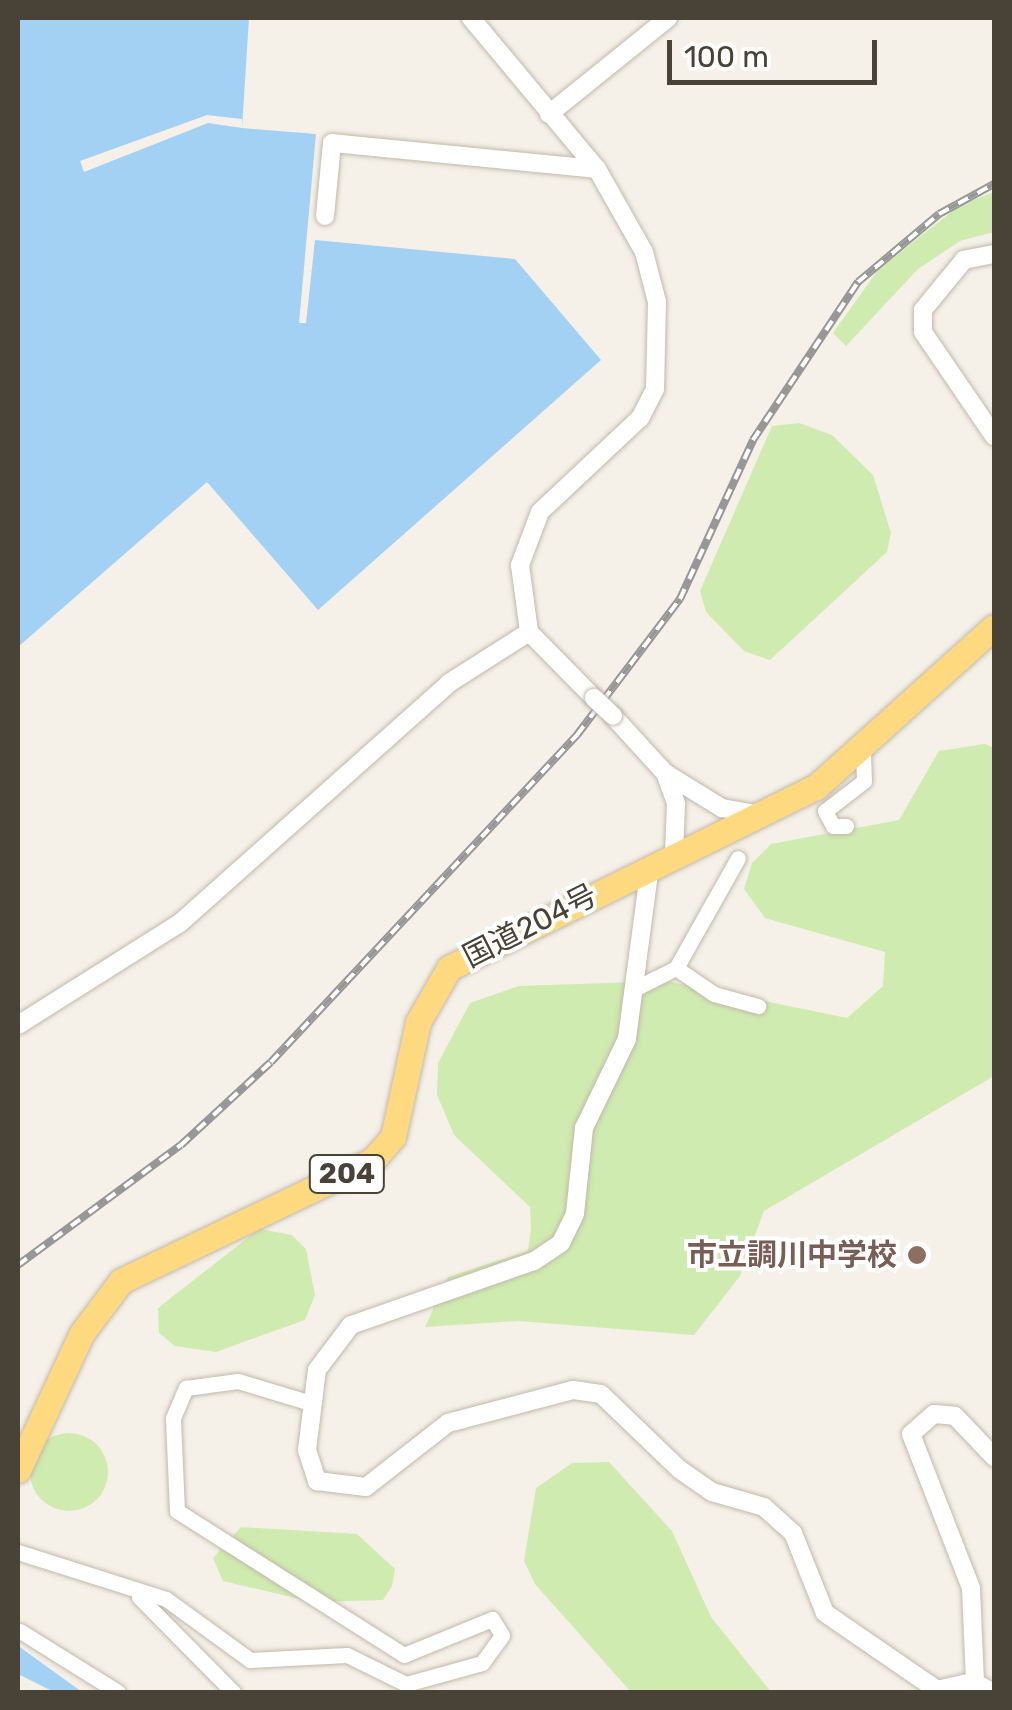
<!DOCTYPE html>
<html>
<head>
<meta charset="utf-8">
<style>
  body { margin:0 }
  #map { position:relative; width:1012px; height:1710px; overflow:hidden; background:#f5f1e8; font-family:Rubik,"Noto Sans JP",sans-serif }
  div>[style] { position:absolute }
  .green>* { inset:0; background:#cfebaf }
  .round { border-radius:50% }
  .water>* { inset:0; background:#a2d1f4 }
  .pier>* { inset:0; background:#f5f1e8 }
  .roads { filter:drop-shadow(0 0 2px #c1b9aa) drop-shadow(0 0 2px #c1b9aa) }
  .minor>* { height:15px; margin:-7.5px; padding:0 7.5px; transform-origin:7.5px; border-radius:7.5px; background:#fff }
  .tertiary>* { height:18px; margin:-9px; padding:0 9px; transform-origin:9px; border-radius:9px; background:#fff }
  .trunk>* { height:25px; margin:-12.5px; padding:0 12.5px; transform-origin:12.5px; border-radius:12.5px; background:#ffd980 }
  .rail>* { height:8px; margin-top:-4px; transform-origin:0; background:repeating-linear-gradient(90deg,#fff 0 11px,#979797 0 22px); box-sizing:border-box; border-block:2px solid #979797 }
  .bridges { filter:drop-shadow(0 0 2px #c1b9aa) drop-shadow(0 0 2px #c1b9aa) }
  .tertiary-bridge>* { height:18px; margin:-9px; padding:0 9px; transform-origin:9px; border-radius:9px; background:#fff }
  .dots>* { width:28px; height:28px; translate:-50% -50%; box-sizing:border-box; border:5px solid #fff; border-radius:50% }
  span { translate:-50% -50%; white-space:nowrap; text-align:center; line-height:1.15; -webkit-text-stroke:8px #fff; paint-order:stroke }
  .shield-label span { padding:2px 8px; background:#fff; border:2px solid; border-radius:8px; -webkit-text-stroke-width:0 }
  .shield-label { font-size:28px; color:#494236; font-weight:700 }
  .street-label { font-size:30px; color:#494236 }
  .education-label { font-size:30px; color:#785e54; font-weight:700 }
  .right { translate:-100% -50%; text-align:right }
  .frame { position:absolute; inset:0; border:20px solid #494236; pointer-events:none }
  .scale { position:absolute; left:667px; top:40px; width:210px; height:45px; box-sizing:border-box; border:5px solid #494236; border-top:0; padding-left:12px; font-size:30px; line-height:35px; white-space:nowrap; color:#494236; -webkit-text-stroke:8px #fff; paint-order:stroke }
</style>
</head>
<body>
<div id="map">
  <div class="green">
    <i style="clip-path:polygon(994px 192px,994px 232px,960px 241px,918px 269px,846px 346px,833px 333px,878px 270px,960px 205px)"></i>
    <i style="clip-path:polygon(799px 423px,832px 435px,873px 475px,891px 533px,887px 552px,770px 660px,744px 651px,706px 612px,700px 591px,772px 426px)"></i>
    <i style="clip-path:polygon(985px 744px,994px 748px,994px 1076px,764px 1211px,740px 1276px,694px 1335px,518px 1321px,425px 1327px,448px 1277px,528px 1251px,531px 1228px,530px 1207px,454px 1135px,437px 1095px,438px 1063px,470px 1003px,519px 986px,666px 981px,847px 1018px,883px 986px,885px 952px,765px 918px,744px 889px,752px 863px,771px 844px,899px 820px,939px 751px)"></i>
    <i style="clip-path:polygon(259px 1229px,292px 1235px,306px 1249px,315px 1295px,305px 1320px,216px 1352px,175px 1346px,159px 1333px,158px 1308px)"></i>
    <i class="round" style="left:30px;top:1433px;width:78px;height:78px"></i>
    <i style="clip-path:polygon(609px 1462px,672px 1531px,711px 1617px,771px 1692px,631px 1692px,535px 1584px,524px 1561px,536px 1488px,572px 1463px)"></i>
    <i style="clip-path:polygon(241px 1527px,357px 1534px,395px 1569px,392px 1586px,383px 1600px,313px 1602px,223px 1581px,213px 1558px)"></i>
  </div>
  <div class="water">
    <i style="clip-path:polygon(18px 18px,249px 18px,242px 128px,316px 134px,299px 323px,306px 323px,315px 240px,515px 259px,601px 360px,318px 610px,207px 482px,18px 647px)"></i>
    <i style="clip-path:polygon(18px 1645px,21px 1648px,82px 1692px,54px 1692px,18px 1674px)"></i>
  </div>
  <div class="pier">
    <i style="clip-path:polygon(207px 115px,242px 119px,242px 128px,208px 123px,84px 172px,80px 161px)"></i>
  </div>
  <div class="roads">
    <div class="minor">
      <i style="left:846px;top:826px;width:13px;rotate:180deg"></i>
      <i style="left:833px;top:826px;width:17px;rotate:-118deg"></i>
      <i style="left:825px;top:811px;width:49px;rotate:-37.6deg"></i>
      <i style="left:864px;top:781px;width:29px;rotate:-92deg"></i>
      <i style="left:676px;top:968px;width:46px;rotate:34.4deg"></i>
      <i style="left:714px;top:994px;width:46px;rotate:15.3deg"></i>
      <i style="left:636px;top:988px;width:45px;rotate:-26.6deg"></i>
      <i style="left:676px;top:968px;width:126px;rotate:-60.6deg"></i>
      <i style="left:18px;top:1552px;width:155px;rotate:17.6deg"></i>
      <i style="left:166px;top:1599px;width:104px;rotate:36deg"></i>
      <i style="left:250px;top:1660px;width:97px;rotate:-3deg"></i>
      <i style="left:347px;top:1655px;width:66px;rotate:26.2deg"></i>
      <i style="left:406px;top:1684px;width:79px;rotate:-15.4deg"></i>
      <i style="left:482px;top:1663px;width:34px;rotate:-54deg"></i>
      <i style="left:502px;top:1635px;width:19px;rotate:-122deg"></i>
      <i style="left:492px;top:1619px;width:95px;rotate:157.8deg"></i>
      <i style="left:404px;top:1655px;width:269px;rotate:-147.6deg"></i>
      <i style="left:177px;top:1511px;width:93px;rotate:-92.5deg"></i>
      <i style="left:173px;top:1418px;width:33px;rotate:-67deg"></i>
      <i style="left:186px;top:1388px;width:52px;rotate:-7.7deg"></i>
      <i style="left:238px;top:1381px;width:76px;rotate:16.8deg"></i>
      <i style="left:139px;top:1597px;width:134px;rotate:45.3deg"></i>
      <i style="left:20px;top:1631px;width:115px;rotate:31.9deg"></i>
      <i style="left:975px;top:1681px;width:21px;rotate:28deg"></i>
    </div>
    <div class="tertiary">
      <i style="left:471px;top:18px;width:197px;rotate:50.2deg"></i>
      <i style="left:597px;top:169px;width:95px;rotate:60.5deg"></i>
      <i style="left:644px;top:252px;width:52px;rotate:75.4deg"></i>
      <i style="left:657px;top:302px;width:87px;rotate:91.3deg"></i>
      <i style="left:655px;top:389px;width:33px;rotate:117deg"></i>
      <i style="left:640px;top:418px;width:137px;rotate:136.8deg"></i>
      <i style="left:540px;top:512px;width:57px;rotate:110.7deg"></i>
      <i style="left:520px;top:565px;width:68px;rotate:82.3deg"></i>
      <i style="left:529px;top:632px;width:93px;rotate:45.4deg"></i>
      <i style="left:549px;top:114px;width:153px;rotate:-38.9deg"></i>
      <i style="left:325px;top:216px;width:73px;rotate:-84.5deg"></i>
      <i style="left:332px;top:143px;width:266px;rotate:5.6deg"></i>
      <i style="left:994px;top:254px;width:31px;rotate:169deg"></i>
      <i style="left:964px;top:260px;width:65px;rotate:129.4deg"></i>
      <i style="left:923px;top:310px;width:22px;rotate:90deg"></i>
      <i style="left:923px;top:332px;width:126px;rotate:55.7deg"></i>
      <i style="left:613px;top:716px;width:77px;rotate:47.6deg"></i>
      <i style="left:665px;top:773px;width:33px;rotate:70deg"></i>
      <i style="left:676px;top:804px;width:50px;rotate:92.3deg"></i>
      <i style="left:665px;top:773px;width:67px;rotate:31.6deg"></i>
      <i style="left:722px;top:808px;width:39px;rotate:10deg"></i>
      <i style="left:650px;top:866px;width:175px;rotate:97.6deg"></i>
      <i style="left:627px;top:1039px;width:99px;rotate:115.8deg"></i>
      <i style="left:584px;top:1128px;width:86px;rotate:96deg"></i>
      <i style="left:575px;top:1214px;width:32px;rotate:116deg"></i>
      <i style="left:561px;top:1243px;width:32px;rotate:146deg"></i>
      <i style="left:534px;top:1261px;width:194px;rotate:160.7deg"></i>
      <i style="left:351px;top:1325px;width:56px;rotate:127.1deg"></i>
      <i style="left:317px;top:1370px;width:81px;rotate:97.1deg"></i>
      <i style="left:307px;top:1450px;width:33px;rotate:72deg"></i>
      <i style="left:317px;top:1481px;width:49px;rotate:7deg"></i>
      <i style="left:366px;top:1487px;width:104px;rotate:-38deg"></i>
      <i style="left:448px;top:1423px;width:129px;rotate:-14.8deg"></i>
      <i style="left:573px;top:1390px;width:28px;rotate:8deg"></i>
      <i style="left:601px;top:1394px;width:108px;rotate:43.9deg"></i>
      <i style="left:679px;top:1469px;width:40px;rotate:34.9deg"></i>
      <i style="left:712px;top:1492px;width:54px;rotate:16.1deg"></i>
      <i style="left:764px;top:1507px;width:39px;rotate:42deg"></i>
      <i style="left:793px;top:1533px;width:86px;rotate:68.2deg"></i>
      <i style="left:825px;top:1613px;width:136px;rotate:34.5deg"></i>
      <i style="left:937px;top:1690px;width:39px;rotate:-13deg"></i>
      <i style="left:975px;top:1681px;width:93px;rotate:-92.5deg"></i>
      <i style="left:971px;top:1588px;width:165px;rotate:-111.3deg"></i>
      <i style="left:911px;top:1434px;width:30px;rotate:-41deg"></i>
      <i style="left:934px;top:1414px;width:21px;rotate:5deg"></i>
      <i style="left:955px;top:1416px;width:57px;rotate:46.4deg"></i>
      <i style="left:18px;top:1025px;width:191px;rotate:-32.2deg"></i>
      <i style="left:180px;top:923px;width:361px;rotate:-41.7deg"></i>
      <i style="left:449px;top:683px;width:95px;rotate:-32.5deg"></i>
    </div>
    <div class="trunk">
      <i style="left:18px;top:1470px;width:151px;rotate:-65deg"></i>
      <i style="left:82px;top:1333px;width:65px;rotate:-53.1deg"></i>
      <i style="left:121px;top:1281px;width:278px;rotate:-25.6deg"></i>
      <i style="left:372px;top:1161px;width:32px;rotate:-49deg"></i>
      <i style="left:393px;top:1137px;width:118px;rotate:-77.7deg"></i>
      <i style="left:418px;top:1022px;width:62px;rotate:-60.1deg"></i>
      <i style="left:449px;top:968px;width:409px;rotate:-26.3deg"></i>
      <i style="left:816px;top:787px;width:239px;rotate:-42deg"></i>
    </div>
  </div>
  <div class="rail">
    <i style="left:18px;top:1265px;width:202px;rotate:-36.4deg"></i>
    <i style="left:181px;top:1145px;width:122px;rotate:-42.7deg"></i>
    <i style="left:271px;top:1062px;width:448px;rotate:-46.9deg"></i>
    <i style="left:577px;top:735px;width:171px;rotate:-52.9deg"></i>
    <i style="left:680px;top:599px;width:175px;rotate:-65.3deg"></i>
    <i style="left:753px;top:440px;width:190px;rotate:-56.4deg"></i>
    <i style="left:858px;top:282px;width:106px;rotate:-40deg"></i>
    <i style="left:939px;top:214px;width:63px;rotate:-28.6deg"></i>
  </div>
  <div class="bridges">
    <div class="tertiary-bridge">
      <i style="left:594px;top:698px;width:26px;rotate:43deg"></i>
    </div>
  </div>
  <div class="dots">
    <i style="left:917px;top:1255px;background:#8d6e63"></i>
  </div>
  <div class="shield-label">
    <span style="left:347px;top:1174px">204</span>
  </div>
  <div class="street-label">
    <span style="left:530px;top:926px;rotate:-27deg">国道204号</span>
  </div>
  <div class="education-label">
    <span class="right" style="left:897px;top:1255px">市立調川中学校</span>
  </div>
  <div class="frame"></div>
  <div class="scale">100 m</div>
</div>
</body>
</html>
